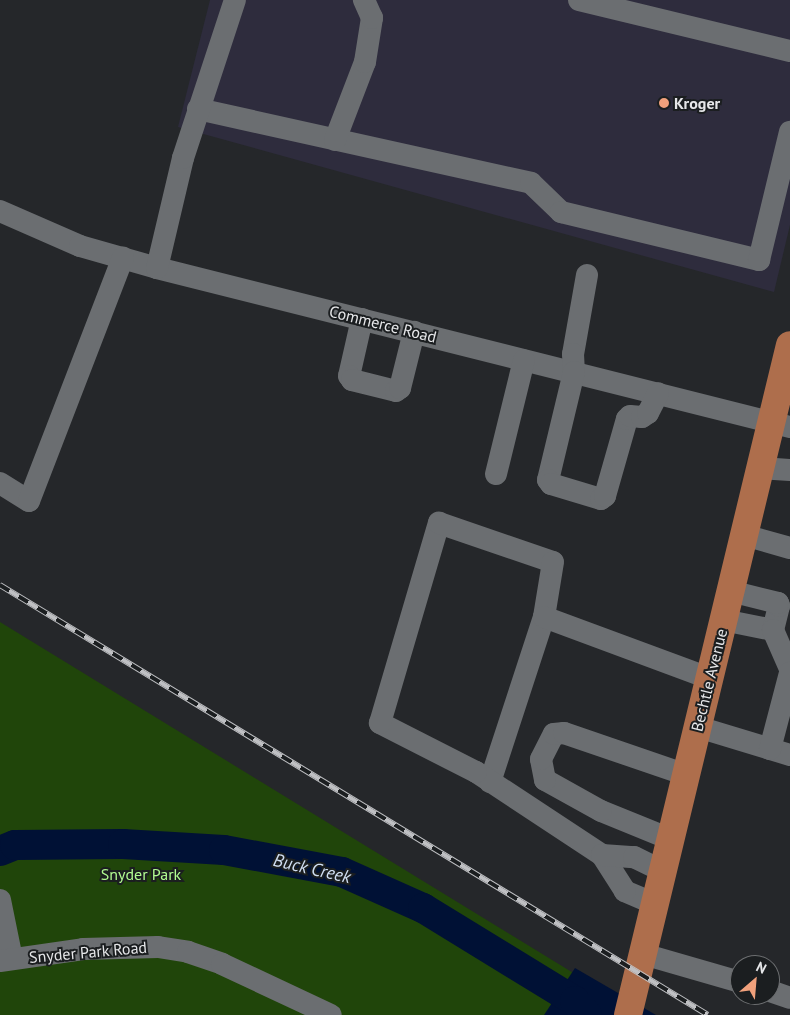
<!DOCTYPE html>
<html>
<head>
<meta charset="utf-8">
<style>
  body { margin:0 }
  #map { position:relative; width:790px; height:1015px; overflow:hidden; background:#25272a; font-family:"PT Sans",sans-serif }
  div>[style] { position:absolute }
  .commercial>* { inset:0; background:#2e2c3d }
  .green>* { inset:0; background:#20450a }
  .water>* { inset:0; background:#001135 }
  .river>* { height:30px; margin:-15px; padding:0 15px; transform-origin:15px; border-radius:15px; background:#001135 }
  .minor>* { height:22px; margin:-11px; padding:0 11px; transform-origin:11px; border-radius:11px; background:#6b6e71 }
  .major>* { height:28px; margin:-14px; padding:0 14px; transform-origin:14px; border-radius:14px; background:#ae6e4c }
  .rail>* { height:5.5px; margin-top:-2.75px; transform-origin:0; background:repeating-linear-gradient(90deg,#1b1e20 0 11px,#bfc0c3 0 22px); box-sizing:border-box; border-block:1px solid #bfc0c3 }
  .dots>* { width:14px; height:14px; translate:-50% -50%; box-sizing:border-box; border:2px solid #1b1e20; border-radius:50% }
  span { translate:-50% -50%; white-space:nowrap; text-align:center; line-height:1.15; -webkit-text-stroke:4px #1b1e20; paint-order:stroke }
  .poi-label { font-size:16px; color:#e6e7e9; font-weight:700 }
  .left { translate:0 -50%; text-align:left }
  .street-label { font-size:16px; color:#e6e7e9 }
  .park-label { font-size:16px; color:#b1fb90 }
  .water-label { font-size:18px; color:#d0def2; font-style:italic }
  .north { position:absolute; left:730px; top:955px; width:50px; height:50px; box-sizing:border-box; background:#1b1e20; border:1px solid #6c6e70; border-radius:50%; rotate:27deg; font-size:14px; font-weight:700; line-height:20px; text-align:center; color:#e6e7e9 }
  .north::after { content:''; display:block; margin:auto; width:18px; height:22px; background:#f1a17c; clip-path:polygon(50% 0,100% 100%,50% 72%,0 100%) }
</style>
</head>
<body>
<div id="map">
  <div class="commercial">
    <i style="clip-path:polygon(210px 0,790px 0,790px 225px,774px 292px,178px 127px)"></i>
  </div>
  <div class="green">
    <i style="clip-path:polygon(0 622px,642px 1015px,0 1015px)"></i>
  </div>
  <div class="water">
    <i style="clip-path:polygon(575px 968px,656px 1015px,544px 1015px)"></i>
  </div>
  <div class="river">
    <i style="left:0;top:851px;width:16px;rotate:-22deg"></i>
    <i style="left:15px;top:845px;width:108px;rotate:-0.5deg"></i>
    <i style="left:123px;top:844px;width:101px;rotate:3.4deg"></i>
    <i style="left:224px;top:850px;width:120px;rotate:10.6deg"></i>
    <i style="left:342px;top:872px;width:89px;rotate:24deg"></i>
    <i style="left:423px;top:908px;width:178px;rotate:31.5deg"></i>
    <i style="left:575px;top:1001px;width:18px;rotate:49deg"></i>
  </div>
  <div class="minor">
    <i style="left:579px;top:0;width:217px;rotate:13.6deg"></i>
    <i style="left:198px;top:109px;width:341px;rotate:12.5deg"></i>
    <i style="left:531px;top:183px;width:42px;rotate:44deg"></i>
    <i style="left:561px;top:212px;width:204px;rotate:13.6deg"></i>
    <i style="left:759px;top:260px;width:132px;rotate:-76.4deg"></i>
    <i style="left:335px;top:140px;width:84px;rotate:-69deg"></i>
    <i style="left:365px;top:62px;width:45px;rotate:-81deg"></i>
    <i style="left:372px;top:18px;width:20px;rotate:-114deg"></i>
    <i style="left:0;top:211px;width:87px;rotate:23.6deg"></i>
    <i style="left:80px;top:246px;width:80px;rotate:15.9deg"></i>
    <i style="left:157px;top:268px;width:653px;rotate:14.1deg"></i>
    <i style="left:157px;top:268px;width:113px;rotate:-76.7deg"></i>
    <i style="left:183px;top:158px;width:166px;rotate:-71.8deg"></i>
    <i style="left:587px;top:275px;width:80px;rotate:100deg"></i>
    <i style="left:573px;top:354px;width:18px;rotate:87deg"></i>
    <i style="left:574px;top:372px;width:111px;rotate:103.5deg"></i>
    <i style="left:548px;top:480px;width:5px;rotate:53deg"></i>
    <i style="left:551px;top:484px;width:52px;rotate:16.7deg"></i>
    <i style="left:601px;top:499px;width:5px;rotate:-37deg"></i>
    <i style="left:605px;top:496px;width:80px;rotate:-74.1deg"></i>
    <i style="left:627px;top:419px;width:4px;rotate:-45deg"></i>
    <i style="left:630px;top:416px;width:12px;rotate:5deg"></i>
    <i style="left:642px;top:417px;width:7px;rotate:-34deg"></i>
    <i style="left:648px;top:413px;width:22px;rotate:-63deg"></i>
    <i style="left:362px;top:319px;width:58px;rotate:102.8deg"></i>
    <i style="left:349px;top:376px;width:5px;rotate:53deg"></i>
    <i style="left:352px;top:380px;width:45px;rotate:14deg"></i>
    <i style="left:396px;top:391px;width:5px;rotate:-37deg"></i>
    <i style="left:400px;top:388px;width:58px;rotate:-76deg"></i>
    <i style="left:760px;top:468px;width:30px;rotate:4deg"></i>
    <i style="left:496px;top:474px;width:117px;rotate:-76.2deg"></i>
    <i style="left:0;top:483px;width:34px;rotate:32deg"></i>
    <i style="left:29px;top:501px;width:261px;rotate:-68.9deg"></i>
    <i style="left:744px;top:535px;width:48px;rotate:15.8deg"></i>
    <i style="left:723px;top:620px;width:51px;rotate:11.3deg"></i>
    <i style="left:773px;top:630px;width:25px;rotate:-76deg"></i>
    <i style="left:779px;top:606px;width:3px;rotate:-108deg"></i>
    <i style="left:778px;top:603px;width:49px;rotate:-166deg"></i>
    <i style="left:773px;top:630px;width:43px;rotate:66.4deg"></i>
    <i style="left:698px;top:727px;width:96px;rotate:16.9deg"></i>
    <i style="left:770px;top:749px;width:79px;rotate:-75.3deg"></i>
    <i style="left:490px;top:782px;width:174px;rotate:-71.9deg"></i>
    <i style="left:670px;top:839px;width:74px;rotate:-157.9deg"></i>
    <i style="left:601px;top:811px;width:64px;rotate:-151deg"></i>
    <i style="left:545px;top:780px;width:21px;rotate:-101deg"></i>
    <i style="left:541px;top:759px;width:28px;rotate:-63deg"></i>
    <i style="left:554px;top:734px;width:10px;rotate:-6deg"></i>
    <i style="left:564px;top:733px;width:127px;rotate:18.9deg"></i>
    <i style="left:602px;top:855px;width:151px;rotate:-146.6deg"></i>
    <i style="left:476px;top:772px;width:108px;rotate:-153deg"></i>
    <i style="left:380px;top:723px;width:209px;rotate:-73.6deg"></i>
    <i style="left:439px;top:523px;width:120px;rotate:18.9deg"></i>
    <i style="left:553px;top:562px;width:56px;rotate:99.3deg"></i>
    <i style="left:544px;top:617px;width:176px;rotate:20.3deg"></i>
    <i style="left:0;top:900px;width:60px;rotate:78.5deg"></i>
    <i style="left:655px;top:904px;width:33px;rotate:-157deg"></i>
    <i style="left:625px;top:891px;width:43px;rotate:-122.6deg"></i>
    <i style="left:602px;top:855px;width:32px;rotate:4deg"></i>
    <i style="left:634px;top:857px;width:32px;rotate:26deg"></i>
    <i style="left:643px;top:954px;width:101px;rotate:16.1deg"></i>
    <i style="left:0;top:961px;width:84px;rotate:-8.2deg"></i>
    <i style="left:83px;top:949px;width:75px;rotate:-1.5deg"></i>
    <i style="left:158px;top:947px;width:30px;rotate:9deg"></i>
    <i style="left:188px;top:952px;width:36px;rotate:19deg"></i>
    <i style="left:222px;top:964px;width:120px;rotate:25.1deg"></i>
    <i style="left:770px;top:991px;width:21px;rotate:19deg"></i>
  </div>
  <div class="major">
    <i style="left:628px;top:1015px;width:689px;rotate:-76.41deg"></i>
  </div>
  <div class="rail">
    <i style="left:0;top:585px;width:828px;rotate:31.27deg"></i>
  </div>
  <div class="dots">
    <i style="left:664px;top:103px;background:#f1a17c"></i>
  </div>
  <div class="poi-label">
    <span class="left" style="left:674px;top:103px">Kroger</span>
  </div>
  <div class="street-label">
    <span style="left:383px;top:324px;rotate:14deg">Commerce Road</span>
    <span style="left:709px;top:680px;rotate:-76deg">Bechtle Avenue</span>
    <span style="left:88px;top:952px;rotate:-5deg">Snyder Park Road</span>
  </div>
  <div class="park-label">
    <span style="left:141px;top:874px">Snyder Park</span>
  </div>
  <div class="water-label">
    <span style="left:312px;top:869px;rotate:13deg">Buck Creek</span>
  </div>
  <div class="north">N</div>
</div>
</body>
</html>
